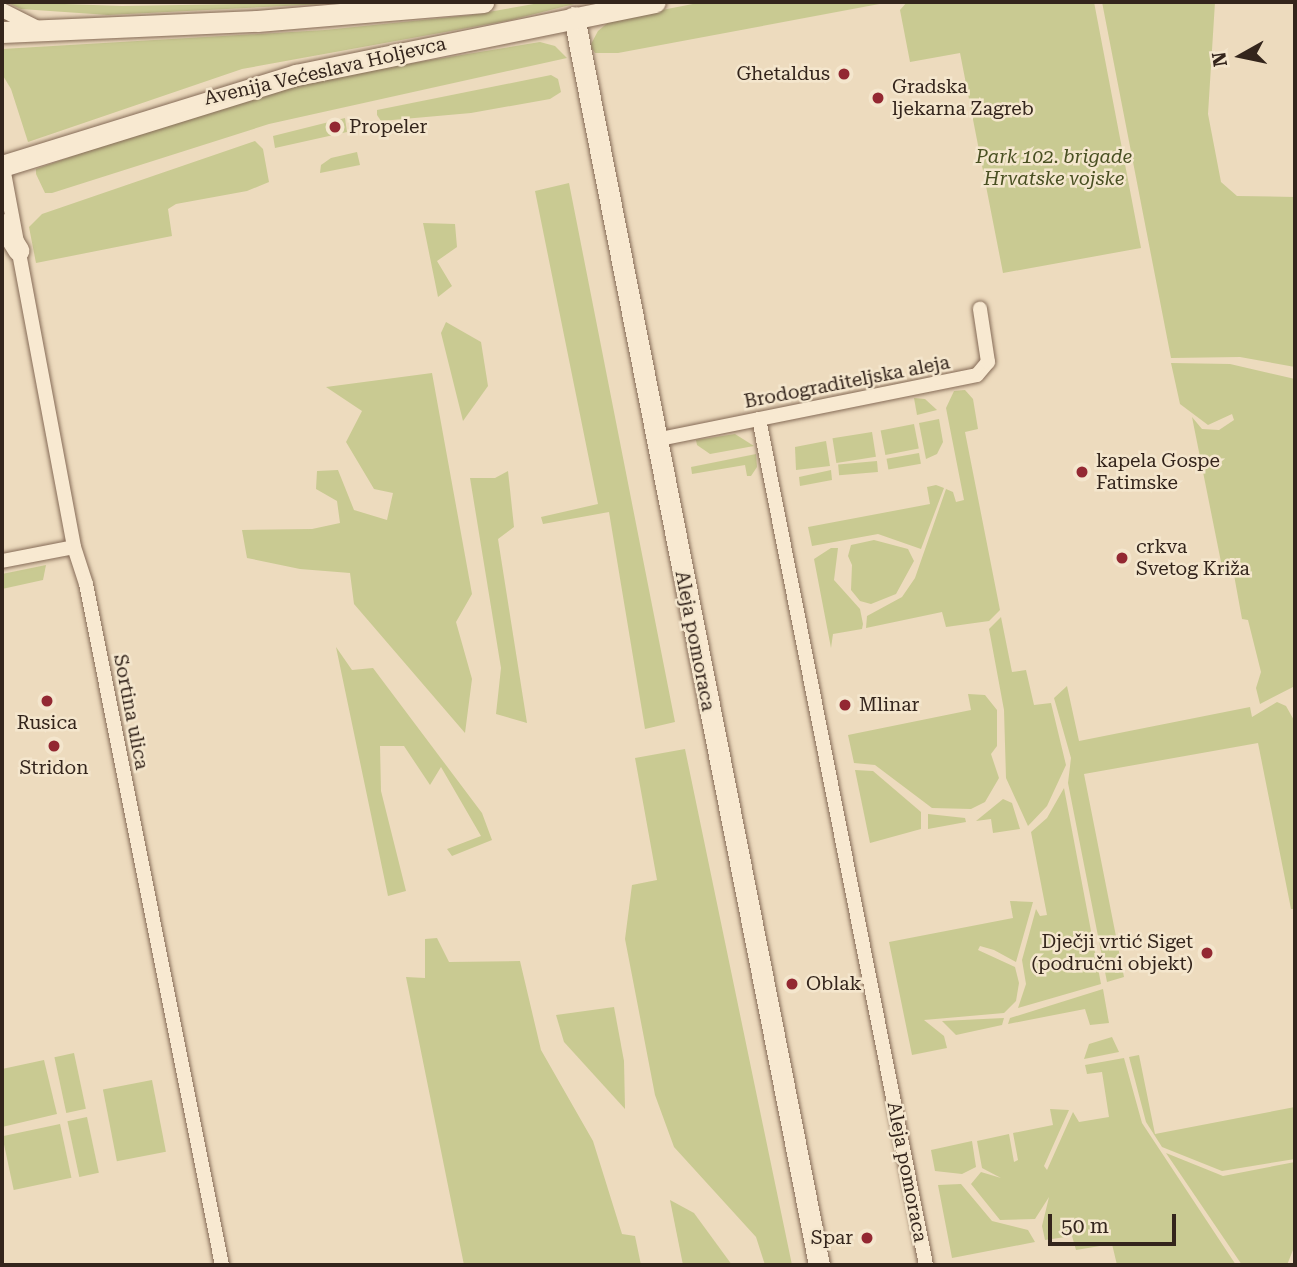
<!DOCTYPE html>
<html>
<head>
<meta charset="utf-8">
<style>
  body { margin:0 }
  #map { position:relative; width:1297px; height:1267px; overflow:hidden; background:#eddbbe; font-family:"Roboto Serif",serif }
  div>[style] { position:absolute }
  .green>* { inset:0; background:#c9ca92; transform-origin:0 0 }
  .roads { filter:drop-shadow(0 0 2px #856b57) drop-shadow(0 0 2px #856b57) }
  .street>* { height:14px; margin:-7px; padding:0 7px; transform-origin:7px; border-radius:7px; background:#f8e9d1 }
  .secondary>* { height:21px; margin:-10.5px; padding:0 10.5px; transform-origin:10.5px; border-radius:10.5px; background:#f8e9d1 }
  .dots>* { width:19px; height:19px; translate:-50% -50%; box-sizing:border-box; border:4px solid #f4e6cd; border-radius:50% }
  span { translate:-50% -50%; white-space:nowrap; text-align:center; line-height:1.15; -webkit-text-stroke:5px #f4e6cd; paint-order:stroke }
  .street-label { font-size:19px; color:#34251c }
  .poi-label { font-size:19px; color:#34251c }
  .right { translate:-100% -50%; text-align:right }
  .left { translate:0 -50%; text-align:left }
  .park-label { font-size:19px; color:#495022; font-style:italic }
  .frame { position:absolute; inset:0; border:4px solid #34251c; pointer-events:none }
  .north { position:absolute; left:1206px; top:21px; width:70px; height:70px; -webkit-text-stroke:5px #f4e6cd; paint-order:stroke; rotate:261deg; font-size:19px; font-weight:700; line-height:28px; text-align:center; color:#34251c }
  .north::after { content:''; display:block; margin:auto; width:24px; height:32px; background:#34251c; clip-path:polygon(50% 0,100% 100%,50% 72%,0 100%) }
  .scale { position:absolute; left:1048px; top:1214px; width:128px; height:32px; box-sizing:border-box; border:4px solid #34251c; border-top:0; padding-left:9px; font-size:21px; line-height:24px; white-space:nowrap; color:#34251c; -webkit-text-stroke:5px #f4e6cd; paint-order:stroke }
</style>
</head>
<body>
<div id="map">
  <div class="green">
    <i style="clip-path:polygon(6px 2px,122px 6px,365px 2px,108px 15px,21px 9px)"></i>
    <i style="clip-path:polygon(545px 2px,582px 2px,511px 20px,242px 69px,28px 142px,11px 89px,2px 74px,2px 49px,325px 30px,471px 15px)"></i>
    <i style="clip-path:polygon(703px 2px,890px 2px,618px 53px,595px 53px,590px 46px,598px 31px,611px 20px)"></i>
    <i style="clip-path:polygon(907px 2px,1094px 2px,1141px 248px,1003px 273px,960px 53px,910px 62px,900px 10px)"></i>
    <i style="clip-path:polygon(1102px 2px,1215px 2px,1208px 114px,1221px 182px,1237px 196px,1295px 197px,1295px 367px,1240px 357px,1171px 358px)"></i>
    <i style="clip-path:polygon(540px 42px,555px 46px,567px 58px,269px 124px,52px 193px,45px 193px,36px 174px,36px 169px,150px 129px,266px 93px,340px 75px)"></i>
    <i style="clip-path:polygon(551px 75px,558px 79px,561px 92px,550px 99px,471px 113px,381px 121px,377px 115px,377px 110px)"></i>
    <i style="clip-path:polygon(345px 118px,347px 132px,275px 148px,273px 136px)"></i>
    <i style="clip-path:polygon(255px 141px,263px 149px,269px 182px,247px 191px,176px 204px,168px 209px,172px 236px,36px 263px,29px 227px,42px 214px)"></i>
    <i style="clip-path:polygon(357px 152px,360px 165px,320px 173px,321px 165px,331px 158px)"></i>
    <i style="clip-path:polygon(569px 183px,675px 722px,645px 729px,609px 512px,543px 524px,541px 517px,598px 504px,535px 191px)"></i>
    <i style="clip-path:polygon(423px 223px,455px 224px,457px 247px,437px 261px,452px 286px,438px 297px)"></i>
    <i style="clip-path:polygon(446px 322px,481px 342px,488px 386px,463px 421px,441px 333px)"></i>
    <i style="clip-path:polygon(1171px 363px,1230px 364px,1295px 379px,1295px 686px,1260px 704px,1256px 688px,1261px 672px,1248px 620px,1242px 619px,1234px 575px,1224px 577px,1192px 417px,1202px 429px,1219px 430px,1234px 420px,1232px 414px,1208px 425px,1180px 404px)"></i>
    <i style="clip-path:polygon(432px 373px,472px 594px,456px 622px,472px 679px,465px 733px,354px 604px,350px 573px,300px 569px,247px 558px,242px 530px,312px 529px,340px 523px,337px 501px,316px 489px,317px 471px,338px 470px,354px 510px,387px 520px,393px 493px,374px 489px,346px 442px,362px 411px,326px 387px)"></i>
    <i style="clip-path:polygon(965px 390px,973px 399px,978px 429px,965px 432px,1000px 610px,989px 621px,946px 627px,942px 612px,866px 628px,867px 616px,902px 597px,915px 578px,946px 489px,953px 492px,956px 502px,964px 500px,946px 408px,954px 391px)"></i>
    <i style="clip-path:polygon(914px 398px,925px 399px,937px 410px,917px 415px)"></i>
    <i style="clip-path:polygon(939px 419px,943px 442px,937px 454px,926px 459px,919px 423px)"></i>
    <i style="left:914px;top:424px;width:25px;height:34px;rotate:79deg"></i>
    <i style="left:872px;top:432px;width:25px;height:40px;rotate:81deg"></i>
    <i style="clip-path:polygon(735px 434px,754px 446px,710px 454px,697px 445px,696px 440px)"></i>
    <i style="clip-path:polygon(826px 441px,830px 466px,796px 470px,795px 447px)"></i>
    <i style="left:919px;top:453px;width:11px;height:33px;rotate:80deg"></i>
    <i style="clip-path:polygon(756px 454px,757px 467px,751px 476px,747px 476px,745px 465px,692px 474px,691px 467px)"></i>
    <i style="left:877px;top:461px;width:11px;height:39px;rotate:85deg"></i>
    <i style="clip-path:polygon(831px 470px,832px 480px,800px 486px,799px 477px)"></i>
    <i style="clip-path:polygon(508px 471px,514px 527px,498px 539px,527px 723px,496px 714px,501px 668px,470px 478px,495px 478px)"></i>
    <i style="clip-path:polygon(936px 485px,944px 488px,921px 549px,878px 534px,812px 546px,808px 527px,930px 504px,927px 487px)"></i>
    <i style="clip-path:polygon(874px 540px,908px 549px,914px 561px,896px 594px,871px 604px,860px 601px,851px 590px,852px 565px,848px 556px,851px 545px)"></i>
    <i style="clip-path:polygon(831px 548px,838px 548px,834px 580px,860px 609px,863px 624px,862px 629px,833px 634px,831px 648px,814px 559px)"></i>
    <i style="clip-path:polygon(46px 565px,43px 580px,2px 589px,2px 574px)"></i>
    <i style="clip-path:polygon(1001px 617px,1012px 672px,1026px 670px,1034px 705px,1051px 703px,1066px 765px,1047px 806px,1028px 826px,1006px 778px,1004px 710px,989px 629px)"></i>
    <i style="clip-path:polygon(336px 647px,352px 670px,373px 668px,482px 813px,492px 840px,452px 856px,447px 849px,481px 836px,441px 767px,430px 785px,404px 746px,380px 746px,381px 791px,406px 891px,388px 896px)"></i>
    <i style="clip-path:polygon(1067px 686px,1079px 741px,1250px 707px,1252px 717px,1277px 702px,1286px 706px,1295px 722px,1295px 909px,1291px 909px,1258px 743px,1084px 774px,1124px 977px,1107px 982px,1068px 783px,1071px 758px,1054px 698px)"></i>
    <i style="clip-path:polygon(968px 694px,985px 695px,997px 710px,997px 746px,991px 754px,999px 778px,985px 802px,971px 809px,932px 808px,875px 765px,854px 763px,848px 735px,971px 710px)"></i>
    <i style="clip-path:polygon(685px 749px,754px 1082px,792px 1265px,765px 1265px,756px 1237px,674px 1147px,655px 1095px,625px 939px,632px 885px,657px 880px,635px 758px)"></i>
    <i style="clip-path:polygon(855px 770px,873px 771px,921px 812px,921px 829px,870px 843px)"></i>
    <i style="clip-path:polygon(1064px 788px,1101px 984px,1018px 1008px,1026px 984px,1022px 960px,1036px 909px,1040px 916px,1047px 915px,1031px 832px,1047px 818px)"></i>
    <i style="clip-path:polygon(1003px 799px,1012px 803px,1020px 829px,993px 833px,991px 819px,976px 821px)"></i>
    <i style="clip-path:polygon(928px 814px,965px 818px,966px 822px,928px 829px)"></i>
    <i style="clip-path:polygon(1010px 901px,1033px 902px,1016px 962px,994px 950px,980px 946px,978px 950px,1015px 967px,1019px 983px,1016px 1001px,1004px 1013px,924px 1020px,944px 1036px,947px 1048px,912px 1055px,889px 942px,1013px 918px)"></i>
    <i style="clip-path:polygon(437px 938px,449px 962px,520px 961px,541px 1050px,593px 1141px,622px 1234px,635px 1236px,641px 1265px,464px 1265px,406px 977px,425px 978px,425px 939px)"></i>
    <i style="clip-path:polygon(1103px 989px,1109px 1023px,1090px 1025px,1085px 1009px,1008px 1024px,1010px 1018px)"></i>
    <i style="clip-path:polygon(614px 1007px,624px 1061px,625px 1109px,564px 1042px,556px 1015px)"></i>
    <i style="clip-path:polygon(1004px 1018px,1002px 1025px,956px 1035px,942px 1021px)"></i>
    <i style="clip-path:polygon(1112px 1037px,1119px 1052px,1084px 1059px,1089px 1044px)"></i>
    <i style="left:74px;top:1053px;width:57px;height:20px;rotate:78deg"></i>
    <i style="clip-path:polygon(1139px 1055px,1155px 1134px,1295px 1107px,1295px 1159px,1222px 1171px,1162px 1147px,1146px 1122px,1129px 1057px)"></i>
    <i style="clip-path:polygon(1124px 1058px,1142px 1123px,1236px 1265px,1117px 1265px,1112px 1244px,1076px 1250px,1072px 1236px,1045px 1240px,1042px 1226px,1049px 1197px,1035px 1219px,1000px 1220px,971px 1184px,981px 1172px,1001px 1178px,982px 1168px,977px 1141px,1009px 1134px,1014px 1162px,1018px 1160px,1013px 1133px,1053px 1125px,1050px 1109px,1069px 1110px,1044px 1166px,1047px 1170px,1073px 1112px,1079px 1122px,1109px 1117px,1102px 1072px,1087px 1074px,1085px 1065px)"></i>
    <i style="clip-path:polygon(44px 1060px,57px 1114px,2px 1127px,2px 1069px)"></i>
    <i style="left:152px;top:1080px;width:73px;height:50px;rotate:79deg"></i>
    <i style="left:87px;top:1117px;width:57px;height:20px;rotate:78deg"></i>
    <i style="left:60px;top:1124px;width:55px;height:59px;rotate:78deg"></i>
    <i style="clip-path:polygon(972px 1141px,976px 1167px,962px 1174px,935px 1171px,931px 1150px)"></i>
    <i style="clip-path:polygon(1166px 1153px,1223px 1176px,1295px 1162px,1295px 1245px,1287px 1265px,1242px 1265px)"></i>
    <i style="clip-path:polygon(961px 1184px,992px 1221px,1028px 1230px,1035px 1242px,952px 1258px,938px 1185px)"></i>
    <i style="clip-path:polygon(670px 1200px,694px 1213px,732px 1265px,683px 1265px)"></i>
  </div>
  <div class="roads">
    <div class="street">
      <i style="left:2px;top:10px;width:40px;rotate:26.6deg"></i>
      <i style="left:2px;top:162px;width:392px;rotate:79.4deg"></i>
      <i style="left:74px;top:547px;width:39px;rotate:72deg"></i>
      <i style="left:86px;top:584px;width:694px;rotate:78.71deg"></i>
      <i style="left:759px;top:419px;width:862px;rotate:78.83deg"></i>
      <i style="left:655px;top:440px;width:328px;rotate:-11.4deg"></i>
      <i style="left:977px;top:375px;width:17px;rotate:-50deg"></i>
      <i style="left:988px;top:362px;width:54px;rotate:-98.6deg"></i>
      <i style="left:2px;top:561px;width:73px;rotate:-11deg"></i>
    </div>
    <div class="secondary">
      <i style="left:574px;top:17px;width:1272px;rotate:78.89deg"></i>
      <i style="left:2px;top:32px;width:255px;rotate:-2.5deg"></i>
      <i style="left:257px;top:21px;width:227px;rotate:-4.8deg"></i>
      <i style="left:2px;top:166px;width:308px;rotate:-17.2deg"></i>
      <i style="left:296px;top:75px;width:366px;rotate:-11.5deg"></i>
      <i style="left:2px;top:224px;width:31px;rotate:58deg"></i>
    </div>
  </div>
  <div class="dots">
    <i style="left:844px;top:74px;background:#932832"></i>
    <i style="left:878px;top:98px;background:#932832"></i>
    <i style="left:335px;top:127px;background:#932832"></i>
    <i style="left:1082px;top:472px;background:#932832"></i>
    <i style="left:1122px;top:558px;background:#932832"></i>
    <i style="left:47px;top:701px;background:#932832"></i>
    <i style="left:845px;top:705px;background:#932832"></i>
    <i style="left:54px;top:746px;background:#932832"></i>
    <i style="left:1207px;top:953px;background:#932832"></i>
    <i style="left:792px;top:984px;background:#932832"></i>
    <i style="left:867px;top:1238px;background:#932832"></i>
  </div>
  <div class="street-label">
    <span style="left:325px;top:71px;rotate:-13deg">Avenija Većeslava Holjevca</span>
    <span style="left:847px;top:382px;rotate:-11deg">Brodograditeljska aleja</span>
    <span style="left:695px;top:641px;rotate:79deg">Aleja pomoraca</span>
    <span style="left:131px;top:712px;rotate:79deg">Sortina ulica</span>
    <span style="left:907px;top:1172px;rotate:79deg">Aleja pomoraca</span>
  </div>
  <div class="poi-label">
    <span class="right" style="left:830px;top:74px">Ghetaldus</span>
    <span class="left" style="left:892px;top:98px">Gradska<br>ljekarna Zagreb</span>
    <span class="left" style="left:349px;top:127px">Propeler</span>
    <span class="left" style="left:1096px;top:472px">kapela Gospe<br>Fatimske</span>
    <span class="left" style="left:1136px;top:558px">crkva<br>Svetog Križa</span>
    <span class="left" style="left:859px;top:705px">Mlinar</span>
    <span style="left:47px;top:723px">Rusica</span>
    <span style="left:54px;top:768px">Stridon</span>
    <span class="right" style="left:1193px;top:953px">Dječji vrtić Siget<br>(područni objekt)</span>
    <span class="left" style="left:806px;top:984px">Oblak</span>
    <span class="right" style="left:853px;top:1238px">Spar</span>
  </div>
  <div class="park-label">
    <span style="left:1054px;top:168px">Park 102. brigade<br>Hrvatske vojske</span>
  </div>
  <div class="frame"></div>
  <div class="north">N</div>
  <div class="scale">50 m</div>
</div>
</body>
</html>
